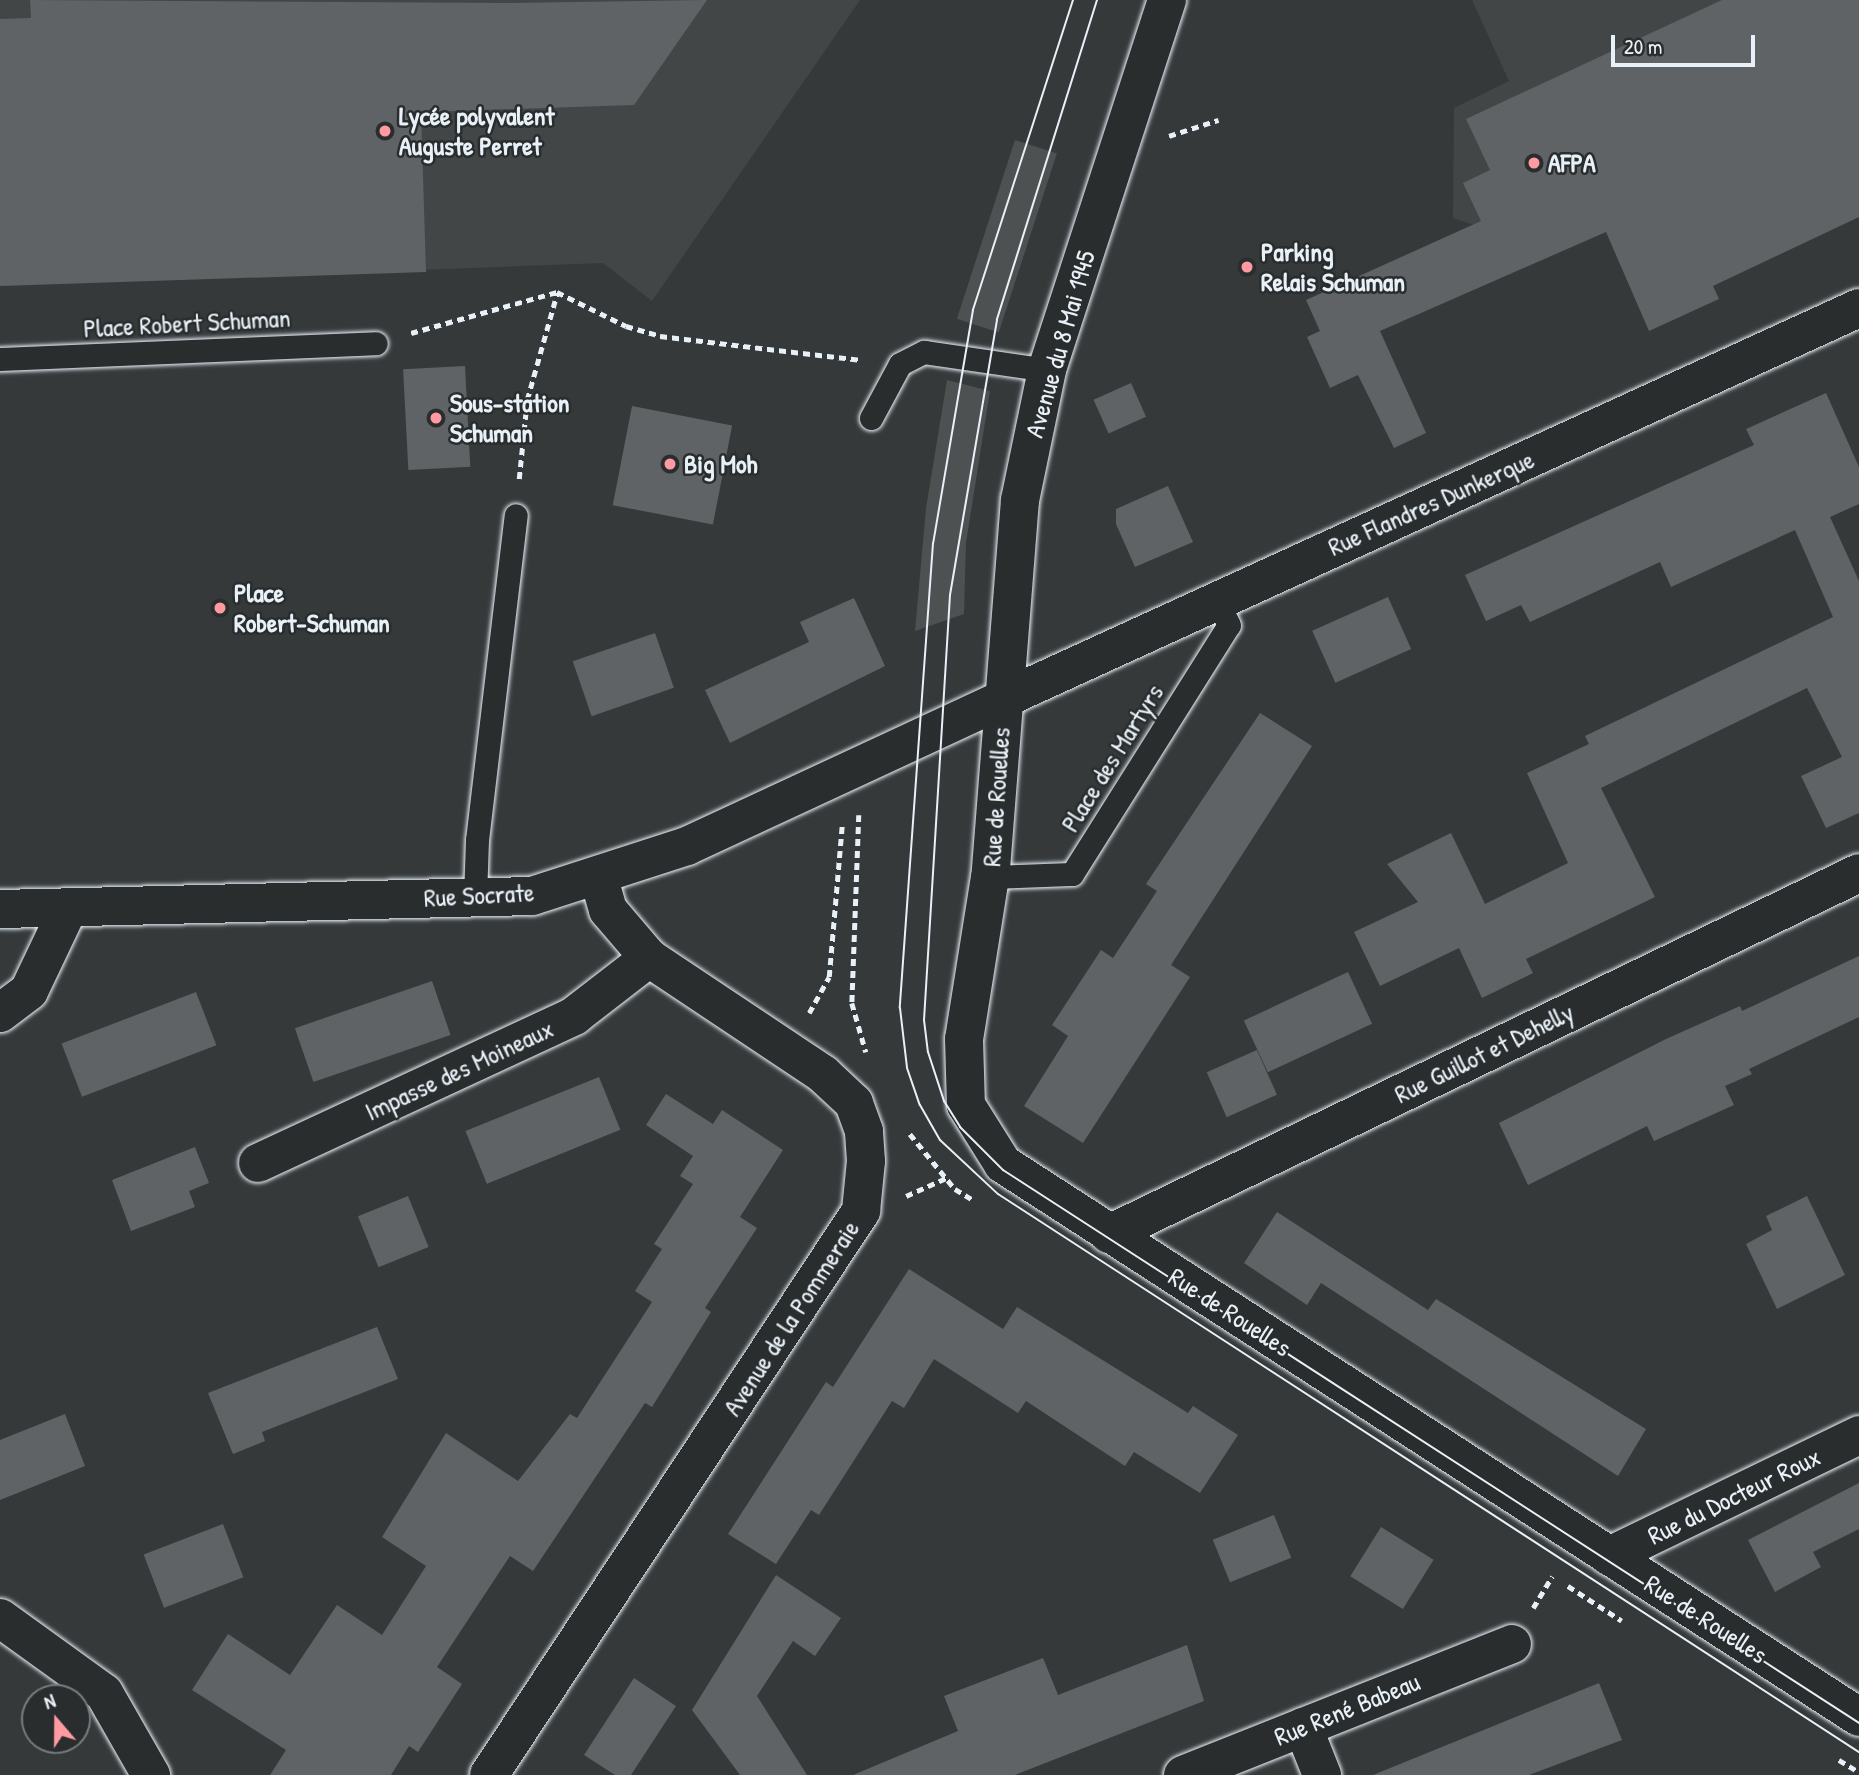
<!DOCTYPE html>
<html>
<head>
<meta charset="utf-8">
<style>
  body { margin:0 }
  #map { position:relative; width:1859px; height:1775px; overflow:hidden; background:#35393a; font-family:"Patrick Hand",sans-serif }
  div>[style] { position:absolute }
  .built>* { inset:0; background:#424647 }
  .green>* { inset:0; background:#4d5152; transform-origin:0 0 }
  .building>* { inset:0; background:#5f6365; transform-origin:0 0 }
  .path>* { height:4.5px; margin-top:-2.25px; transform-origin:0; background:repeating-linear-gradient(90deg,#e8f1f8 0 7px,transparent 0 12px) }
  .roads { filter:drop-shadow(0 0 2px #e8f1f8) drop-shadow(0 0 2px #e8f1f8) }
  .lane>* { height:23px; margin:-11.5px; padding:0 11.5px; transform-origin:11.5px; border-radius:11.5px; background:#2a2d2e }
  .street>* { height:38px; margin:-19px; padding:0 19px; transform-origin:19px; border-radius:19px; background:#2a2d2e }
  .secondary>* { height:38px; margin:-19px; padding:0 19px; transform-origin:19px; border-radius:19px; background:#2a2d2e }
  .tram>* { height:2px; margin:-1px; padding:0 1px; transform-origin:1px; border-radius:1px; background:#e8f1f8 }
  .dots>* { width:19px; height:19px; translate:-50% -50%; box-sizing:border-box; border:4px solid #2a2d2e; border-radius:50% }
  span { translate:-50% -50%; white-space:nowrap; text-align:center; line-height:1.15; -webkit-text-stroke:5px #2a2d2e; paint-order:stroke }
  .poi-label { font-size:26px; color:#e8f1f8; font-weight:700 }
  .left { translate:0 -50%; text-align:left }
  .street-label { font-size:26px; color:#e8f1f8 }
  .north { position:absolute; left:21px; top:1684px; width:70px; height:70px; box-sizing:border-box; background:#2a2d2e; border:2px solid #767b7f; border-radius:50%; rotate:340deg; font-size:19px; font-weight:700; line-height:28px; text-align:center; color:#e8f1f8 }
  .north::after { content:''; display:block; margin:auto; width:24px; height:32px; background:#ff9aa2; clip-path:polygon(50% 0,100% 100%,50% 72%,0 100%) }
  .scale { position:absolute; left:1611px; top:35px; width:144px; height:32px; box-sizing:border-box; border:4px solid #e8f1f8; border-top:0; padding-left:9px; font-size:21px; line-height:24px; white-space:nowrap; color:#e8f1f8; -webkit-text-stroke:5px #2a2d2e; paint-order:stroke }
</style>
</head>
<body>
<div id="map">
  <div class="built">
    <i style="clip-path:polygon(0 0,860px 0,652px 301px,603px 263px,0 286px)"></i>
    <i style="clip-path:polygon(1472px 0,1859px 0,1474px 225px,1453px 218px,1454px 108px,1509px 81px)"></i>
  </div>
  <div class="green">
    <i style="left:1015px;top:140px;width:44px;height:188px;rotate:18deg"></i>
    <i style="clip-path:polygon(947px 380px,990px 391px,966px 543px,964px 614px,915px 631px,926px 508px)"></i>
  </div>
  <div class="building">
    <i style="clip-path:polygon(30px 0,511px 3px,707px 0,634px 105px,421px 112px,426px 272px,0 286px,0 19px,31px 18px)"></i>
    <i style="clip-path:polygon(1722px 0,1859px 0,1859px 217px,1713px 286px,1719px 299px,1649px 331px,1606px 232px,1380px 331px,1426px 433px,1394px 448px,1358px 375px,1330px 388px,1307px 337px,1320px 331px,1306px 300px,1481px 221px,1463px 183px,1490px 170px,1466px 119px)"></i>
    <i style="left:465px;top:366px;width:101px;height:62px;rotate:87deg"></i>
    <i style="left:1131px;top:383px;width:37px;height:41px;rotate:66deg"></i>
    <i style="clip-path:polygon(1826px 393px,1859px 467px,1859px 504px,1830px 517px,1859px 581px,1859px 813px,1826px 828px,1801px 776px,1842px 757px,1807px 688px,1601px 788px,1655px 897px,1526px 959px,1533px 973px,1482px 998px,1459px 948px,1380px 986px,1354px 932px,1418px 902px,1387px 864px,1451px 833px,1485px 904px,1568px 863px,1527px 773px,1589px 744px,1585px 736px,1833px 617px,1795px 530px,1671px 587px,1660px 562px,1530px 622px,1521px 605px,1486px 621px,1465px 575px,1754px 445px,1746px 429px)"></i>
    <i style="left:632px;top:406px;width:102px;height:101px;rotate:11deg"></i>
    <i style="clip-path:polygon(1168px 486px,1193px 542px,1135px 567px,1116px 524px,1116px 509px)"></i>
    <i style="left:1388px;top:597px;width:57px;height:83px;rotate:66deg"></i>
    <i style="clip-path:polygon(854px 598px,885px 666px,730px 743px,705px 690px,809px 642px,800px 622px)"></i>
    <i style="left:655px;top:633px;width:58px;height:87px;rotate:71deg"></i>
    <i style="clip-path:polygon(1260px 713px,1312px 746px,1171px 965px,1190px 977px,1083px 1143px,1024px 1106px,1068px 1036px,1052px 1025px,1101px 950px,1113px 958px,1157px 891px,1146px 884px)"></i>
    <i style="clip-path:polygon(1859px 956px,1859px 1017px,1749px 1069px,1752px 1074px,1725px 1086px,1734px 1105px,1654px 1141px,1647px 1126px,1528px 1185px,1499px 1123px,1666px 1039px,1740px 1006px,1742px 1011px)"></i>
    <i style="left:1348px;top:972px;width:57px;height:115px;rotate:65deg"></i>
    <i style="left:432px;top:981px;width:57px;height:145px;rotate:71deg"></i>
    <i style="left:196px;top:992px;width:57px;height:144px;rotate:69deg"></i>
    <i style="left:1257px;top:1050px;width:49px;height:55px;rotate:66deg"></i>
    <i style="left:599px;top:1077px;width:57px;height:144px;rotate:68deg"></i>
    <i style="clip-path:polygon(666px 1094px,713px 1124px,722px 1110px,783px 1150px,740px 1217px,757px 1228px,705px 1308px,711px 1312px,652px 1407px,645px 1403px,533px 1571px,510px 1556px,437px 1667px,462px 1684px,418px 1752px,409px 1746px,391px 1775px,270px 1775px,286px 1750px,192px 1690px,228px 1634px,290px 1675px,337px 1605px,382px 1635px,426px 1566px,382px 1537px,446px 1433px,518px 1481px,570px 1414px,577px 1418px,652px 1302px,635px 1291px,662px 1249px,654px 1244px,693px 1184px,680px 1176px,693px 1156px,646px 1125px)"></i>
    <i style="clip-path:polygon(195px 1147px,209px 1183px,189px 1191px,195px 1207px,131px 1231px,112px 1180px)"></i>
    <i style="left:408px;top:1196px;width:55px;height:54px;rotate:68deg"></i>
    <i style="clip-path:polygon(1807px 1196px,1845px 1275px,1777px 1309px,1746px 1244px,1772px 1230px,1766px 1216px)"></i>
    <i style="clip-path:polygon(1277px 1212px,1428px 1310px,1436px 1299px,1646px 1429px,1618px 1476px,1321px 1283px,1307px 1305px,1244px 1263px)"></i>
    <i style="clip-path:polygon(909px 1269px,1003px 1329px,1017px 1307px,1188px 1413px,1193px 1406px,1238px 1435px,1200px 1493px,1134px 1452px,1125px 1466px,1026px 1401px,1018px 1413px,934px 1359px,904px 1408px,892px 1401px,819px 1515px,811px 1510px,776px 1564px,728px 1534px,826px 1382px,833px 1387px)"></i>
    <i style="clip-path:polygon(377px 1327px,398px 1379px,262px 1432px,265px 1441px,233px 1454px,208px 1393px)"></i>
    <i style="clip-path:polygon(65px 1414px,85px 1466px,0 1500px,0 1440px)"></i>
    <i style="clip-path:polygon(1859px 1483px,1859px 1529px,1813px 1552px,1821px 1567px,1775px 1592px,1748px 1540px)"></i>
    <i style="left:1274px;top:1515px;width:46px;height:66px;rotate:68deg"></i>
    <i style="left:223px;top:1524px;width:57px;height:85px;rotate:69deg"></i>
    <i style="left:1381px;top:1527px;width:62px;height:58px;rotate:32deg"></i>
    <i style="clip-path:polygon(776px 1575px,841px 1618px,815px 1656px,793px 1641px,757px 1696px,807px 1775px,740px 1775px,692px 1710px)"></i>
    <i style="clip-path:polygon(1187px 1645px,1204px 1701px,1015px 1775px,853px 1775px,958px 1731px,944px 1696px,1043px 1658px,1058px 1695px)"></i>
    <i style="clip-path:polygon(634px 1678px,676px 1706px,631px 1775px,615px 1775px,584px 1755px)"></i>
    <i style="clip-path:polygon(1599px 1683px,1622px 1740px,1529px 1775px,1373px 1775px)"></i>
  </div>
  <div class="path">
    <i style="left:1169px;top:136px;width:52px;rotate:-18.1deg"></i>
    <i style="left:411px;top:333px;width:152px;rotate:-15.7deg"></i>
    <i style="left:557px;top:292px;width:77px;rotate:26.2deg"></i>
    <i style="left:626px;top:326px;width:35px;rotate:16deg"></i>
    <i style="left:660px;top:336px;width:203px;rotate:6.8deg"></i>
    <i style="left:519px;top:479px;width:79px;rotate:-84.2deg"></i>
    <i style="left:527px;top:400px;width:111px;rotate:-74.3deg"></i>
    <i style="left:859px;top:815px;width:188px;rotate:92.1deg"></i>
    <i style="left:852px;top:1003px;width:51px;rotate:74.1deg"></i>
    <i style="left:809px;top:1013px;width:41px;rotate:-60.9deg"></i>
    <i style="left:829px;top:977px;width:154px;rotate:-85.1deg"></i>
    <i style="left:910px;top:1134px;width:71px;rotate:50.7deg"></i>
    <i style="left:955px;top:1189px;width:21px;rotate:31deg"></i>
    <i style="left:906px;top:1196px;width:44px;rotate:-24.2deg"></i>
    <i style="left:1568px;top:1586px;width:64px;rotate:32.9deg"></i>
    <i style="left:1533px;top:1608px;width:37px;rotate:-59deg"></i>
    <i style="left:1839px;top:1760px;width:23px;rotate:31deg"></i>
  </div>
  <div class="roads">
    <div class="lane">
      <i style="left:0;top:359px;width:376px;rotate:-2.4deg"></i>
      <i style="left:871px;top:418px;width:61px;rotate:-61.8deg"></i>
      <i style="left:900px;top:364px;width:27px;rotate:-27deg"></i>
      <i style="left:924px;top:352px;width:124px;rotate:8.3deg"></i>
      <i style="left:990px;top:877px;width:82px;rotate:-2.1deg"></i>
      <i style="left:1072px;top:874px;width:294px;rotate:-57.8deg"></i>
      <i style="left:1229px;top:625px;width:28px;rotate:-116deg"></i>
      <i style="left:475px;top:897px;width:57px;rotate:-88deg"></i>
      <i style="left:477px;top:840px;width:327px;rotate:-83.2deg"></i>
    </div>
    <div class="street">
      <i style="left:1003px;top:699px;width:941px;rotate:-24.55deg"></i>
      <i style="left:0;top:1013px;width:36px;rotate:-37deg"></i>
      <i style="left:29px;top:991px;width:91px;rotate:-64.6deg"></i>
      <i style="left:258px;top:1163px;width:349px;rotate:-24.9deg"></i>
      <i style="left:574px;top:1016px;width:95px;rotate:-37.7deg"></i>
      <i style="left:1109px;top:1234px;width:832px;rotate:-25.7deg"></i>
      <i style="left:1609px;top:1556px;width:278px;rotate:-25.8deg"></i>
      <i style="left:0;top:1618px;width:128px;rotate:35.8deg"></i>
      <i style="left:104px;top:1693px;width:95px;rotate:60.2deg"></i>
      <i style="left:1303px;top:1727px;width:52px;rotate:68.4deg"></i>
      <i style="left:489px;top:1775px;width:676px;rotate:-56.59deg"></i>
      <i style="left:861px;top:1211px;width:50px;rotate:-84.3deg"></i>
      <i style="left:866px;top:1161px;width:30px;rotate:-94deg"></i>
      <i style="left:864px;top:1131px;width:30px;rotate:-110deg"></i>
      <i style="left:854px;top:1103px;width:42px;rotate:-136.9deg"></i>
      <i style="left:823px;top:1074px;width:209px;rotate:-146.3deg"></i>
      <i style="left:649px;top:958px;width:63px;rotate:-130.5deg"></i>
      <i style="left:608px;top:910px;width:36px;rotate:-106deg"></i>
      <i style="left:1183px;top:1775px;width:354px;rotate:-21.7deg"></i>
    </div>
    <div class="secondary">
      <i style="left:1167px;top:0;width:389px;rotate:108deg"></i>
      <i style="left:1047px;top:370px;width:133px;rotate:101.7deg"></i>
      <i style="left:1020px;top:500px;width:378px;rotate:94.5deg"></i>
      <i style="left:990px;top:877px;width:164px;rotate:99.1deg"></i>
      <i style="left:964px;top:1039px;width:66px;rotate:88.3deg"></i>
      <i style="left:966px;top:1105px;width:70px;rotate:57.9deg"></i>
      <i style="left:1003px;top:1164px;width:1019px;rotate:32.86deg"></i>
      <i style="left:0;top:909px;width:532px;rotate:-1.4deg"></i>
      <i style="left:532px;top:896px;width:163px;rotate:-17.9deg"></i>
      <i style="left:687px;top:846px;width:349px;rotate:-24.9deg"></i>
    </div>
  </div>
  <div class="tram">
    <i style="left:1073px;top:0;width:326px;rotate:107.9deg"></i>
    <i style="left:973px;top:310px;width:236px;rotate:99.7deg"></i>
    <i style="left:933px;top:543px;width:466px;rotate:94.1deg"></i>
    <i style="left:900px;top:1008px;width:60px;rotate:83.3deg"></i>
    <i style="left:907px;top:1068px;width:39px;rotate:71deg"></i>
    <i style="left:920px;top:1105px;width:40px;rotate:60.3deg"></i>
    <i style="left:940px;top:1140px;width:79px;rotate:43deg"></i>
    <i style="left:998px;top:1194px;width:1026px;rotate:32.95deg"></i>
    <i style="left:1097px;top:0;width:335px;rotate:107.4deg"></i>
    <i style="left:997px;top:320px;width:279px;rotate:99.7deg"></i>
    <i style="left:950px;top:595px;width:426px;rotate:93.5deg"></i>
    <i style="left:924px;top:1020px;width:32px;rotate:83deg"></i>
    <i style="left:928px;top:1052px;width:52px;rotate:71.9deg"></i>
    <i style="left:944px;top:1101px;width:31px;rotate:58deg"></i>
    <i style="left:960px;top:1127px;width:61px;rotate:45deg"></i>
    <i style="left:1003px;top:1170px;width:1019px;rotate:32.86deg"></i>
  </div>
  <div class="dots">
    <i style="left:385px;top:131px;background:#ff9aa2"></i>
    <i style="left:1534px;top:163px;background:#ff9aa2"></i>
    <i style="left:1247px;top:267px;background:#ff9aa2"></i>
    <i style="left:436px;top:418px;background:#ff9aa2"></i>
    <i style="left:670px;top:464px;background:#ff9aa2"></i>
    <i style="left:220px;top:608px;background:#ff9aa2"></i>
  </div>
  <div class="poi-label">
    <span class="left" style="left:399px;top:131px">Lycée polyvalent<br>Auguste Perret</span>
    <span class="left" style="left:1548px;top:163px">AFPA</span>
    <span class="left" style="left:1261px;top:267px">Parking<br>Relais Schuman</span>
    <span class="left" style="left:450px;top:418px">Sous-station<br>Schuman</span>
    <span class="left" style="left:684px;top:464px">Big Moh</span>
    <span class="left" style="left:234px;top:608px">Place<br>Robert-Schuman</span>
  </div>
  <div class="street-label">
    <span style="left:187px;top:323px;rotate:-3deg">Place Robert Schuman</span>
    <span style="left:1060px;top:344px;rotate:-74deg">Avenue du 8 Mai 1945</span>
    <span style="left:1431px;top:503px;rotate:-24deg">Rue Flandres Dunkerque</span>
    <span style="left:1112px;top:758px;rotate:-58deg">Place des Martyrs</span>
    <span style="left:996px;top:797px;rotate:-86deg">Rue de Rouelles</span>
    <span style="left:479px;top:895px;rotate:-3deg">Rue Socrate</span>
    <span style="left:1484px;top:1053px;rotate:-26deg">Rue Guillot et Dehelly</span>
    <span style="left:459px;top:1070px;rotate:-25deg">Impasse des Moineaux</span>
    <span style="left:1230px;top:1312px;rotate:33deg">Rue de Rouelles</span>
    <span style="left:791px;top:1318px;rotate:-57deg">Avenue de la Pommeraie</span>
    <span style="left:1734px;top:1496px;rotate:-26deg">Rue du Docteur Roux</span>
    <span style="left:1706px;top:1619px;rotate:33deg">Rue de Rouelles</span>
    <span style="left:1347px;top:1709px;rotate:-22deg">Rue René Babeau</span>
  </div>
  <div class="north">N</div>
  <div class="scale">20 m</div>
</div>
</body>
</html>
